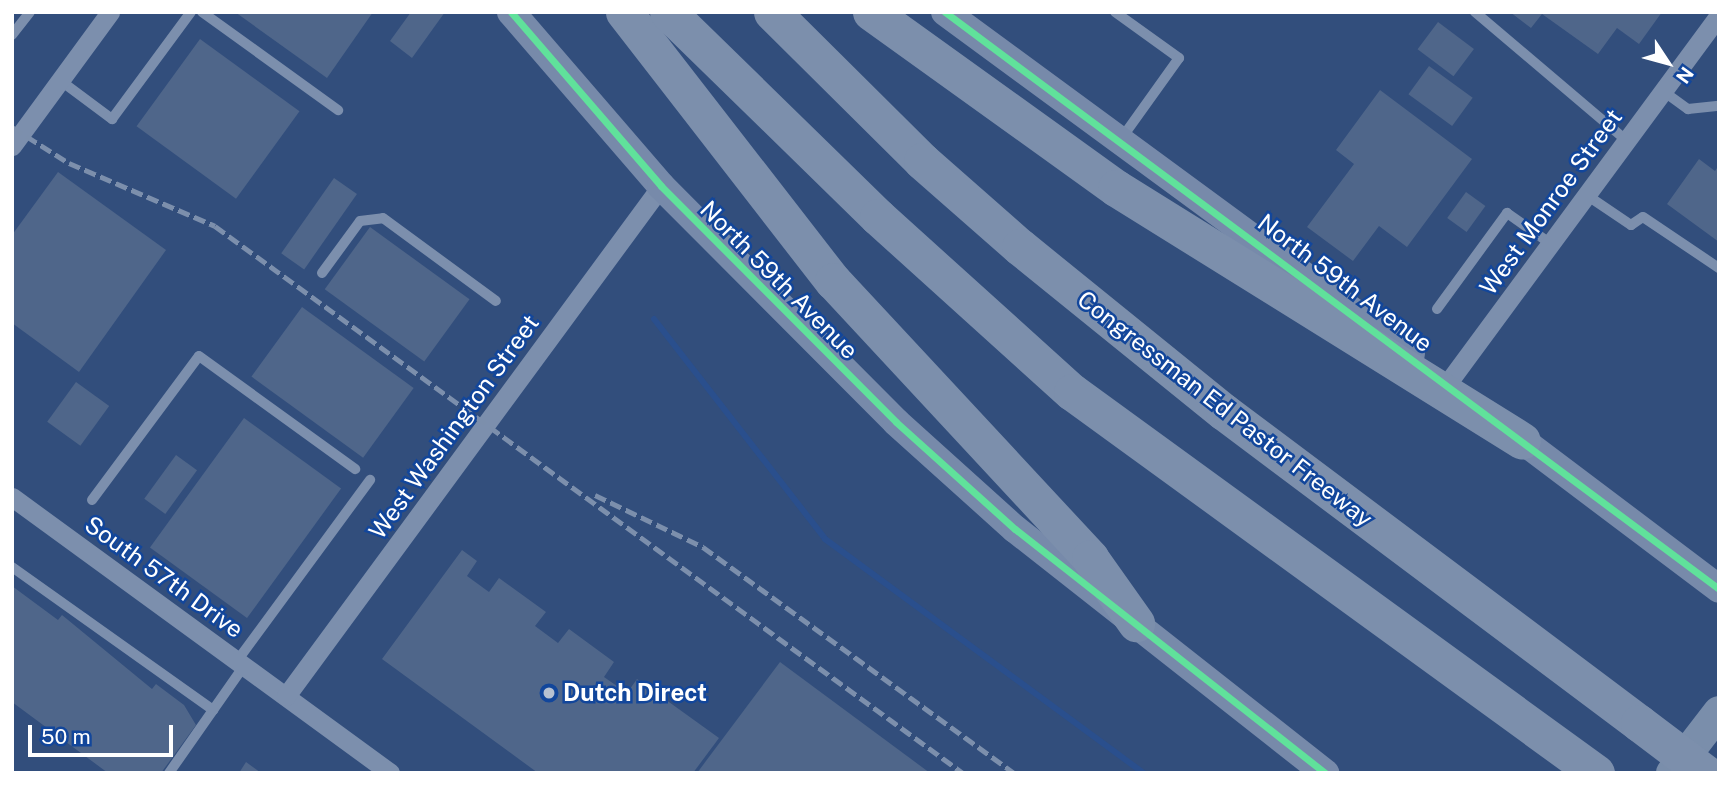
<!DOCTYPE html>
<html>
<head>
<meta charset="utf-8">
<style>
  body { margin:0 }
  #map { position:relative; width:1731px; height:785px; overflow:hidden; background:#324e7c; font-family:"Public Sans",sans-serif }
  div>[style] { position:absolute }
  .stream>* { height:6px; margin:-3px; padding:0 3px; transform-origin:3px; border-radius:3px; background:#2a4f8d }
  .building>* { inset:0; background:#4f668a; transform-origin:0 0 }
  .lane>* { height:10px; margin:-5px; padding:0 5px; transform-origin:5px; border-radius:5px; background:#7c8fad }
  .street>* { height:19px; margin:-9.5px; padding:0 9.5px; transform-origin:9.5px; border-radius:9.5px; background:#7c8fad }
  .secondary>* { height:28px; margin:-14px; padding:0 14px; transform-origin:14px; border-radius:14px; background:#778aaa }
  .primary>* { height:32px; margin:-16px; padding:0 16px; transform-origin:16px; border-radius:16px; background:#7a8eab }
  .highway>* { height:37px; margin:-18.5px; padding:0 18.5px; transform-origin:18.5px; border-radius:18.5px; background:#7c8fac }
  .rail>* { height:5px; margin-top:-2.5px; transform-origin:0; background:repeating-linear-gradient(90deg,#7c8fac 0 12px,transparent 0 17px) }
  .highway-bridge>* { height:37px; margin:-18.5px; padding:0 18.5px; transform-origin:18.5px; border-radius:18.5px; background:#7c8fac }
  .cycleway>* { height:7px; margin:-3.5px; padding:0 3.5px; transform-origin:3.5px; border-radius:3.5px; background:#60e19b }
  .dots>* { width:19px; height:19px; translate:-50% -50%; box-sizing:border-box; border:4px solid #12469b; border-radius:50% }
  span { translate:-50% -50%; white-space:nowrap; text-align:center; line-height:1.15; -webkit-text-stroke:5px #12469b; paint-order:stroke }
  .street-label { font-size:24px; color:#fff }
  .poi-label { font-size:24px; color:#fff; font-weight:700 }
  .left { translate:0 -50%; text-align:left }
  .frame { position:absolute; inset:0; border:14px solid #fff; pointer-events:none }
  .north { position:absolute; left:1633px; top:28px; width:70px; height:70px; -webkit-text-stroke:5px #12469b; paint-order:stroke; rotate:126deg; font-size:19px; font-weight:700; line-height:28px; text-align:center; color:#fff }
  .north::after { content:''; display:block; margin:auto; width:24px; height:32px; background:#fff; clip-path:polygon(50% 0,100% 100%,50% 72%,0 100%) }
  .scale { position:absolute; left:28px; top:725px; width:145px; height:32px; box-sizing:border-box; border:4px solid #fff; border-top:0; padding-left:9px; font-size:21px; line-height:24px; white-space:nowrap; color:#fff; -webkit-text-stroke:5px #12469b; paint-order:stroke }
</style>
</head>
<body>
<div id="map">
  <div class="stream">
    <i style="left:654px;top:319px;width:279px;rotate:52.1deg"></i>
    <i style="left:825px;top:539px;width:395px;rotate:36.3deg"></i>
  </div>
  <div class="building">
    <i style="clip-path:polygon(235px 12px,373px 12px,327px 78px)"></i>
    <i style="clip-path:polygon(411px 12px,445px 12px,412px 58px,390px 41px)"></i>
    <i style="clip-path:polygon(1510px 12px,1662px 12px,1639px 44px,1617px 28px,1598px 54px,1542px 14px,1531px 28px)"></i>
    <i style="left:1438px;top:22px;width:45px;height:34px;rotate:37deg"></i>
    <i style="left:200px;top:39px;width:123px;height:108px;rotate:36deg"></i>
    <i style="left:1429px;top:66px;width:54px;height:35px;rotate:36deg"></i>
    <i style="clip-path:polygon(1380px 90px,1472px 159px,1407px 247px,1379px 226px,1353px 261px,1307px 227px,1354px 164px,1336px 150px)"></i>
    <i style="clip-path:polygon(1699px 159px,1715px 171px,1719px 165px,1719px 242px,1667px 204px)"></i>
    <i style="clip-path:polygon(58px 172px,166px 250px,79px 372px,12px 323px,12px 235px)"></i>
    <i style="left:334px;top:178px;width:28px;height:92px;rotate:35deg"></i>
    <i style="left:1466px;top:192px;width:24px;height:32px;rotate:36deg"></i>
    <i style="left:370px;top:227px;width:123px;height:77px;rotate:36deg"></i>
    <i style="left:302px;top:307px;width:138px;height:86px;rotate:36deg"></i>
    <i style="left:76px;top:382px;width:41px;height:49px;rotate:36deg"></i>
    <i style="left:244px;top:418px;width:120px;height:160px;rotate:36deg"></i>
    <i style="left:176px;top:455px;width:26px;height:54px;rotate:36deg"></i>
    <i style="clip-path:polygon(462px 550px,477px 561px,467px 576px,489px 592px,499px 578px,546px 612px,535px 626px,558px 643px,569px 629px,614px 662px,604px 677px,627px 693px,637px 679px,719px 738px,693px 773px,538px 773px,382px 659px)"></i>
    <i style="clip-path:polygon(12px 586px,58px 620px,62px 615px,152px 689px,156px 684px,184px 705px,196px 725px,161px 773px,108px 773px,12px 702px)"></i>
    <i style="clip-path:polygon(780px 662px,930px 773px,697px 773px)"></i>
    <i style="clip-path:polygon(246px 762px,261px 773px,239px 773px)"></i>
  </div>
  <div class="lane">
    <i style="left:202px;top:12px;width:168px;rotate:35.8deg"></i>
    <i style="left:1115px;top:12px;width:79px;rotate:35.7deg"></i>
    <i style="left:1179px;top:58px;width:100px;rotate:125.6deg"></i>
    <i style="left:1475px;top:12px;width:199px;rotate:40.3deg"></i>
    <i style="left:12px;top:35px;width:29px;rotate:-52deg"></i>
    <i style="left:61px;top:81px;width:64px;rotate:36.7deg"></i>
    <i style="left:112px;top:119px;width:133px;rotate:-53.6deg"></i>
    <i style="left:1663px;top:91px;width:31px;rotate:36deg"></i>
    <i style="left:1688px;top:109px;width:31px;rotate:-6deg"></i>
    <i style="left:1588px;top:196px;width:52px;rotate:34deg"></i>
    <i style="left:1631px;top:225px;width:14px;rotate:-34deg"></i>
    <i style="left:1643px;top:217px;width:92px;rotate:33.9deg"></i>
    <i style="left:322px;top:273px;width:64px;rotate:-53.8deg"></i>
    <i style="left:360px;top:221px;width:23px;rotate:-7deg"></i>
    <i style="left:383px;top:218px;width:140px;rotate:36.3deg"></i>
    <i style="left:1437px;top:309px;width:119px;rotate:-53.9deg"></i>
    <i style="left:1507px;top:213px;width:54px;rotate:35.2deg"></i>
    <i style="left:92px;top:500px;width:179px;rotate:-53.4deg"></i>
    <i style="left:199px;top:356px;width:193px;rotate:35.9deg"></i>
    <i style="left:12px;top:567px;width:247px;rotate:35.4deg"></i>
    <i style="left:237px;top:661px;width:225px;rotate:-53.7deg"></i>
    <i style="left:169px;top:773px;width:131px;rotate:-55deg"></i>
  </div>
  <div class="street">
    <i style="left:12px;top:146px;width:166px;rotate:-53.8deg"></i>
    <i style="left:1447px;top:384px;width:458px;rotate:-53.6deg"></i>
    <i style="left:12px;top:497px;width:468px;rotate:36.1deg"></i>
    <i style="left:286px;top:696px;width:633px;rotate:-53.67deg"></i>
  </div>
  <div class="secondary">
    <i style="left:511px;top:12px;width:230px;rotate:49.2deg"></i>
    <i style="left:661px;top:186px;width:333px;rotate:45.1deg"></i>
    <i style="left:896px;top:422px;width:160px;rotate:42deg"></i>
    <i style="left:1015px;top:529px;width:395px;rotate:38.2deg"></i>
    <i style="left:945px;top:12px;width:578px;rotate:36.28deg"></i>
    <i style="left:1507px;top:429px;width:266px;rotate:37deg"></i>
  </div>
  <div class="primary">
    <i style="left:1672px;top:773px;width:77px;rotate:-52.4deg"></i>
  </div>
  <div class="highway">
    <i style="left:624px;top:12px;width:341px;rotate:52.2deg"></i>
    <i style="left:833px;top:281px;width:378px;rotate:47.1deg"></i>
    <i style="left:1090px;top:558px;width:80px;rotate:54.7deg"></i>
    <i style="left:668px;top:12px;width:293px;rotate:44.3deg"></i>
    <i style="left:878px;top:217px;width:261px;rotate:42.1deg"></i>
    <i style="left:1072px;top:392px;width:648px;rotate:36.02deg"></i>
    <i style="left:772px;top:12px;width:211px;rotate:44.8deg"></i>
    <i style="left:922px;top:161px;width:130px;rotate:41.3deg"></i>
    <i style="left:1020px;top:247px;width:262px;rotate:39deg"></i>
    <i style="left:1224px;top:412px;width:519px;rotate:36.85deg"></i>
    <i style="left:871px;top:12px;width:302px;rotate:35.7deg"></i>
    <i style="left:1116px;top:188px;width:478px;rotate:31.9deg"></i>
  </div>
  <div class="rail">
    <i style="left:12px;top:127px;width:67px;rotate:32.3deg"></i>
    <i style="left:69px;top:163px;width:159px;rotate:23.3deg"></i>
    <i style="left:215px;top:226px;width:927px;rotate:36.18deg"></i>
    <i style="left:595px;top:495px;width:120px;rotate:25.7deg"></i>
    <i style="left:703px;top:547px;width:384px;rotate:36deg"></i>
  </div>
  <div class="highway-bridge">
    <i style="left:1639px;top:723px;width:83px;rotate:37.1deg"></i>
  </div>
  <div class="cycleway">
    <i style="left:511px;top:12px;width:230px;rotate:49.2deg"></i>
    <i style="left:661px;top:186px;width:333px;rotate:45.1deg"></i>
    <i style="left:896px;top:422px;width:160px;rotate:42deg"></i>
    <i style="left:1015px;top:529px;width:395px;rotate:38.2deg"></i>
    <i style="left:945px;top:12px;width:965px;rotate:36.7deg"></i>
  </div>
  <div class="dots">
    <i style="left:549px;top:693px;background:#b7c1d1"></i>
  </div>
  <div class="street-label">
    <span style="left:1551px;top:202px;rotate:-54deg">West Monroe Street</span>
    <span style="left:779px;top:280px;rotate:45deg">North 59th Avenue</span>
    <span style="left:1345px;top:283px;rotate:37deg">North 59th Avenue</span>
    <span style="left:1225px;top:409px;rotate:38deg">Congressman Ed Pastor Freeway</span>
    <span style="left:454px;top:427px;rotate:-54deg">West Washington Street</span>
    <span style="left:164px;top:577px;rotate:36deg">South 57th Drive</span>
  </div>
  <div class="poi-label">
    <span class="left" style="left:563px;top:693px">Dutch Direct</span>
  </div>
  <div class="frame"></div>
  <div class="north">N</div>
  <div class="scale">50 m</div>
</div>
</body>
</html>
